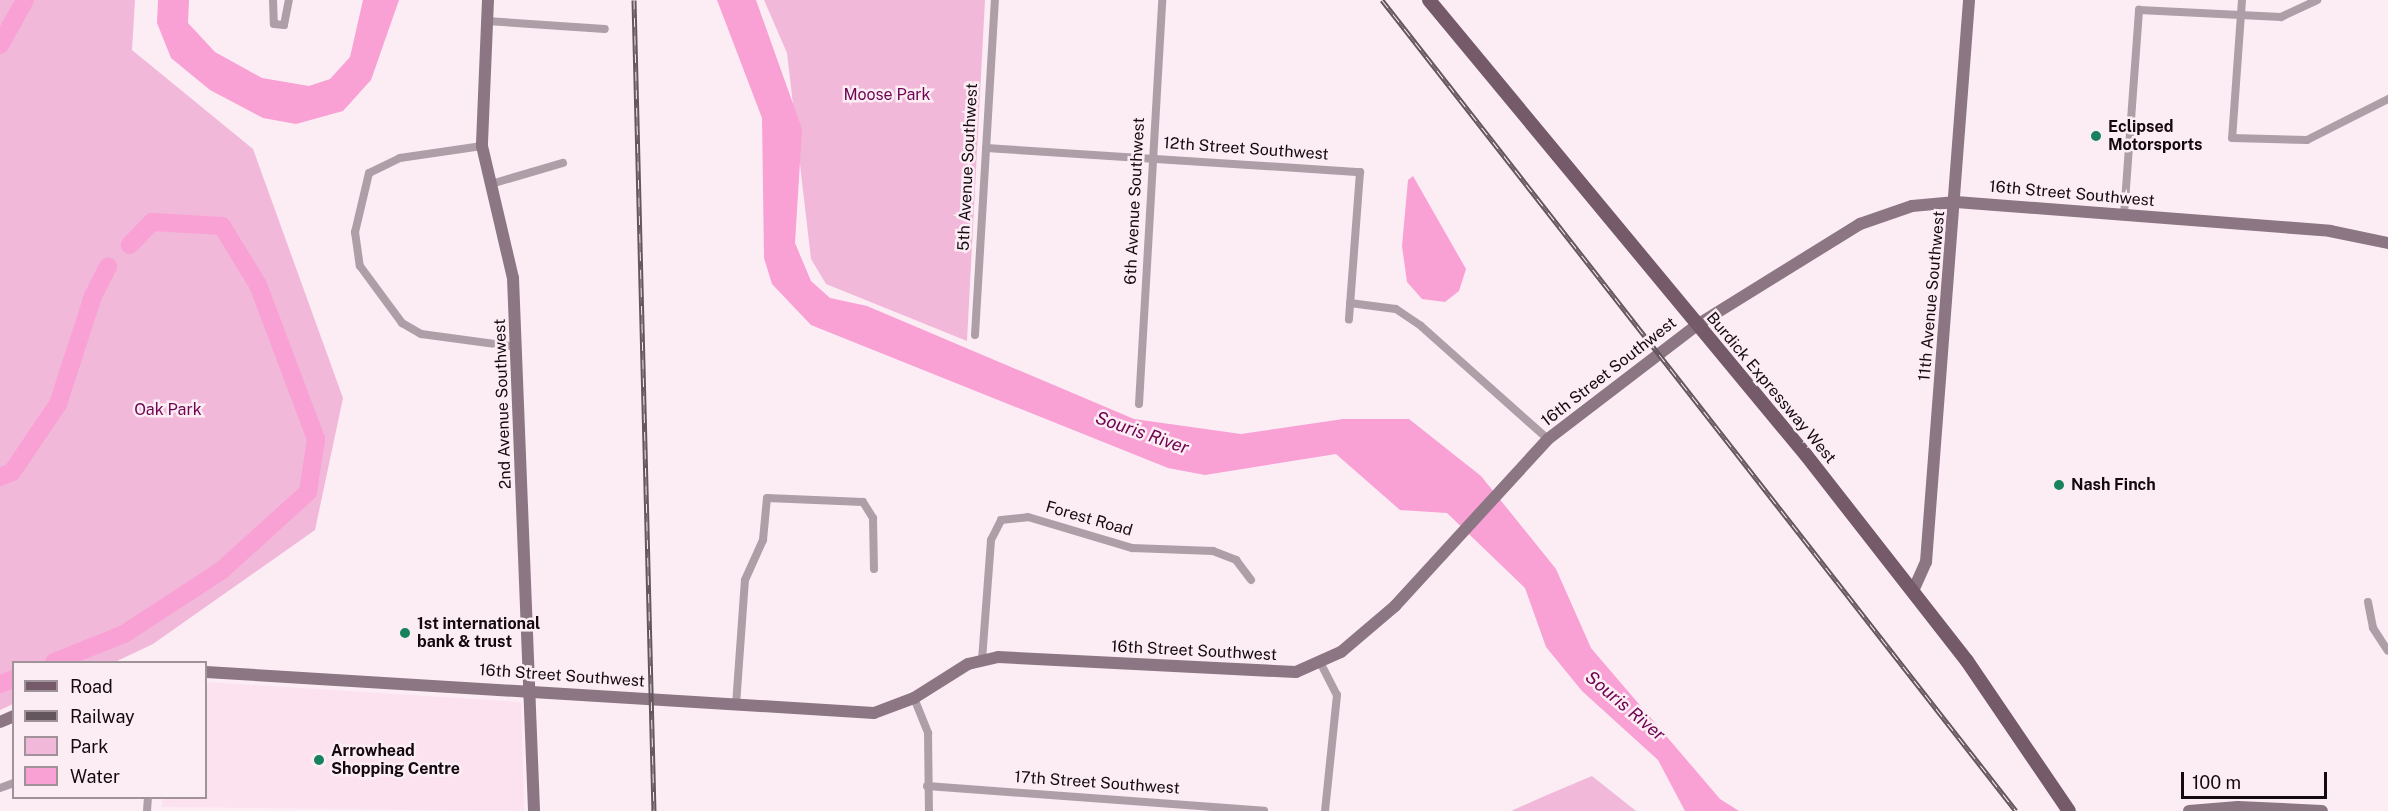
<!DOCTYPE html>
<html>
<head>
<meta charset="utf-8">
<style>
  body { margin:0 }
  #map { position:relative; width:2388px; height:811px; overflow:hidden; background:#fcedf5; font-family:"Public Sans",sans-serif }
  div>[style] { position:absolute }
  .built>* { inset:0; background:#fce1ef }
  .green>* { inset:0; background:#f2b8d9 }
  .water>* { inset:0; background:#f9a0d4 }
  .river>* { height:18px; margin:-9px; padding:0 9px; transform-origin:9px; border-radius:9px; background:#f9a0d4 }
  .street>* { height:8px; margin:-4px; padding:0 4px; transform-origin:4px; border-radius:4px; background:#ae9ea7 }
  .secondary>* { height:12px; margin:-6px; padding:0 6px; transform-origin:6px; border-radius:6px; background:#8d7683 }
  .primary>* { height:14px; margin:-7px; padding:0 7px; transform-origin:7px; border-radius:7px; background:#755a69 }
  .rail>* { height:5px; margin-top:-2.5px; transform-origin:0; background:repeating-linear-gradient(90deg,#fcedf5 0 9px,#63565d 0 18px); box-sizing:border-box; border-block:2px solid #63565d }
  .dots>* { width:16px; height:16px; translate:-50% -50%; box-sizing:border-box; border:3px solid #fcedf5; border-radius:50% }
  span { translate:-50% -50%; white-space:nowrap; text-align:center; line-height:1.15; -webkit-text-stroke:5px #fcedf5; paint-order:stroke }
  .park-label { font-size:16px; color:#700552 }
  .poi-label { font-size:16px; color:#150910; font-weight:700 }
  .left { translate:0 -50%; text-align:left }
  .street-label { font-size:16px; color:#150910 }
  .water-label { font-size:18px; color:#6e0250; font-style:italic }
  .legend { position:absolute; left:12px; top:661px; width:195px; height:138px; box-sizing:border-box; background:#fcedf5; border:2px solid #a09299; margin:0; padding:8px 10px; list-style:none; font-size:18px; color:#150910 }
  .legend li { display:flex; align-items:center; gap:12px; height:30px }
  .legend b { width:30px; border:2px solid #a09299 }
  .scale { position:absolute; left:2181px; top:772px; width:146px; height:27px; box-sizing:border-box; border:3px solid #150910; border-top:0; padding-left:8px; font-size:18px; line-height:21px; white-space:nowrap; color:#150910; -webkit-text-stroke:4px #fcedf5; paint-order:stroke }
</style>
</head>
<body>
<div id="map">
  <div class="built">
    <i style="clip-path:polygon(206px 682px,521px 702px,524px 811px,162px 807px,162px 798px,206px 798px)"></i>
  </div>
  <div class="green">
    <i style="clip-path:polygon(0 0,135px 0,132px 50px,253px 149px,343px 398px,315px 530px,153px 644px,115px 662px,14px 662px,13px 704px,0 710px)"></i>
    <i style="clip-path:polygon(764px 0,985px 0,967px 341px,826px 284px,811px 259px,787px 53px)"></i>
    <i style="clip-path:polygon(1592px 776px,1636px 811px,1511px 811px,1547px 795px)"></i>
  </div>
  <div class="water">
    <i style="clip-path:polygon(158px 0,189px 0,188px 23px,215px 52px,262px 78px,309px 86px,330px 79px,350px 57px,363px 0,399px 0,371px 80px,343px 111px,296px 124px,263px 118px,210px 90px,171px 58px,157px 23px)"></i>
    <i style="clip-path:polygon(717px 0,756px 0,802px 129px,795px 243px,811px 281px,830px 298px,867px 306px,1134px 419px,1241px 434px,1343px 419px,1409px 419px,1481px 476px,1556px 569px,1591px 648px,1720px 799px,1739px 811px,1685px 811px,1658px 760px,1582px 691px,1546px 647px,1525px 588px,1447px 513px,1400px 510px,1336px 454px,1205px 475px,1168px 468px,811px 325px,772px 284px,764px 258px,762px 118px)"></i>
    <i style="clip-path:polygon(1413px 176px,1466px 269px,1459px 291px,1445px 302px,1422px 299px,1407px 282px,1402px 246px,1408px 180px)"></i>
  </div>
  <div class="river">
    <i style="left:0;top:45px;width:51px;rotate:-60.9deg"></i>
    <i style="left:0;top:477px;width:13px;rotate:-23deg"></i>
    <i style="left:12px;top:472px;width:82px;rotate:-55.9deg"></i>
    <i style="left:58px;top:404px;width:114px;rotate:-72deg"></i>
    <i style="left:93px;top:296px;width:33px;rotate:-63deg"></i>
    <i style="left:54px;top:662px;width:75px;rotate:-21.8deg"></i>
    <i style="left:124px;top:634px;width:117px;rotate:-33.1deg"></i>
    <i style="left:222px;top:570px;width:116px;rotate:-42.2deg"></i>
    <i style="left:308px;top:492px;width:54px;rotate:-81.4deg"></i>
    <i style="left:316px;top:439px;width:165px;rotate:-110.6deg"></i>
    <i style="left:258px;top:285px;width:69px;rotate:-121.4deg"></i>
    <i style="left:222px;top:226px;width:70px;rotate:-176.7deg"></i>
    <i style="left:152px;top:222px;width:32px;rotate:134deg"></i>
    <i style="left:0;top:684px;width:15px;rotate:-20deg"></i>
  </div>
  <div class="street">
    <i style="left:273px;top:0;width:24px;rotate:88deg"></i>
    <i style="left:274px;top:24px;width:10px;rotate:6deg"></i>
    <i style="left:284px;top:25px;width:25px;rotate:-79deg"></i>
    <i style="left:2242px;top:0;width:138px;rotate:94.1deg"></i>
    <i style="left:2232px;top:138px;width:75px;rotate:1.5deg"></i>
    <i style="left:2307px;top:140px;width:91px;rotate:-26.8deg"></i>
    <i style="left:487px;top:21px;width:118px;rotate:3.9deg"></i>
    <i style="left:482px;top:146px;width:83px;rotate:171.7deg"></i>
    <i style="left:400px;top:158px;width:34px;rotate:154deg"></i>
    <i style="left:369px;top:173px;width:61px;rotate:103.3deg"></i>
    <i style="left:355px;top:232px;width:34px;rotate:82deg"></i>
    <i style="left:360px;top:266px;width:71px;rotate:53.6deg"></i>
    <i style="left:402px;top:323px;width:22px;rotate:30deg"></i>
    <i style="left:421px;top:334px;width:97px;rotate:7.7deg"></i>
    <i style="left:986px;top:148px;width:375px;rotate:3.7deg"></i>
    <i style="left:1360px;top:172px;width:148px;rotate:94.3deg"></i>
    <i style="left:491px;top:184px;width:75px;rotate:-16.3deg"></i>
    <i style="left:2124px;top:215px;width:206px;rotate:-85.8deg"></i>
    <i style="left:2139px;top:10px;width:142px;rotate:2.8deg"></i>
    <i style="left:2281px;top:17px;width:40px;rotate:-25deg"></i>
    <i style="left:1350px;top:303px;width:46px;rotate:7.4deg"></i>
    <i style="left:1396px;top:309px;width:30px;rotate:34deg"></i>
    <i style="left:1421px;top:326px;width:170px;rotate:41.7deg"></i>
    <i style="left:975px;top:335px;width:336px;rotate:-86.6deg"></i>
    <i style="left:1139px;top:404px;width:405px;rotate:-86.7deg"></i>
    <i style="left:2368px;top:602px;width:26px;rotate:79deg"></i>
    <i style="left:2373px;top:628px;width:27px;rotate:57deg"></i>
    <i style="left:982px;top:660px;width:120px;rotate:-85.7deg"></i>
    <i style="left:991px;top:540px;width:22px;rotate:-63deg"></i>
    <i style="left:1001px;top:520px;width:27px;rotate:-6deg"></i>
    <i style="left:1028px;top:517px;width:109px;rotate:16.6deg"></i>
    <i style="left:1132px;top:548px;width:81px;rotate:2.1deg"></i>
    <i style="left:1213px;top:551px;width:25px;rotate:21deg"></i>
    <i style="left:1236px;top:560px;width:25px;rotate:53deg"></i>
    <i style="left:1321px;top:664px;width:35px;rotate:63deg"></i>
    <i style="left:1337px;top:695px;width:117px;rotate:95.9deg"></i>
    <i style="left:914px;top:698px;width:38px;rotate:68deg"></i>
    <i style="left:928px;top:733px;width:78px;rotate:89.3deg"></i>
    <i style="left:736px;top:705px;width:125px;rotate:-85.9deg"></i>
    <i style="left:745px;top:580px;width:44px;rotate:-65.8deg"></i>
    <i style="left:763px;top:540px;width:42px;rotate:-84.6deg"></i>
    <i style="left:767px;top:498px;width:96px;rotate:2.4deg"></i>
    <i style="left:863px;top:502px;width:19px;rotate:58deg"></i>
    <i style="left:873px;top:518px;width:51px;rotate:88.9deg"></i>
    <i style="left:927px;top:786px;width:338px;rotate:4.2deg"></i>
    <i style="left:0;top:788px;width:15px;rotate:-20deg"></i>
    <i style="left:147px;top:811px;width:13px;rotate:-86deg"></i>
  </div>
  <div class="secondary">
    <i style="left:488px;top:0;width:146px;rotate:92.4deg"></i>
    <i style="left:482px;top:146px;width:136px;rotate:76.8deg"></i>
    <i style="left:513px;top:278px;width:533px;rotate:87.74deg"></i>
    <i style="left:1913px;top:591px;width:32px;rotate:-66deg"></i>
    <i style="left:1926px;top:562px;width:564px;rotate:-85.62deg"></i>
    <i style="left:206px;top:672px;width:669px;rotate:3.51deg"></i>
    <i style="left:874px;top:713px;width:43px;rotate:-20.6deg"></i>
    <i style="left:914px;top:698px;width:64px;rotate:-32.2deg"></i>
    <i style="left:968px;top:664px;width:31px;rotate:-13deg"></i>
    <i style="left:998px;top:657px;width:298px;rotate:2.9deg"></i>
    <i style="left:1296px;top:672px;width:49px;rotate:-24deg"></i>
    <i style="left:1341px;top:652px;width:71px;rotate:-40.4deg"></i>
    <i style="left:1395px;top:606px;width:226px;rotate:-47.5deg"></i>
    <i style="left:1548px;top:439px;width:188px;rotate:-37.4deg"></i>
    <i style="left:1697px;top:325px;width:192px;rotate:-31.8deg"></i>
    <i style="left:1860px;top:224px;width:55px;rotate:-19.1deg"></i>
    <i style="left:1912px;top:206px;width:44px;rotate:-5.2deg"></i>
    <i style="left:1956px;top:202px;width:375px;rotate:4.4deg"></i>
    <i style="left:2330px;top:231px;width:59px;rotate:11.7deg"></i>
    <i style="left:0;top:722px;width:15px;rotate:-23deg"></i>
    <i style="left:2189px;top:811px;width:49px;rotate:-4.7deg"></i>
    <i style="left:2238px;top:807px;width:84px;rotate:2.7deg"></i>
  </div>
  <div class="primary">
    <i style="left:1429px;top:0;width:591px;rotate:50.36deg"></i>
    <i style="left:1806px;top:455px;width:261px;rotate:52deg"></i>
    <i style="left:1967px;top:661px;width:181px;rotate:55.8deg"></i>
  </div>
  <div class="rail">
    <i style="left:634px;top:0;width:811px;rotate:88.59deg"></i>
    <i style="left:1382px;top:0;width:1029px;rotate:51.98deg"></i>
  </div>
  <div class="dots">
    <i style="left:2096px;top:136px;background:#18825d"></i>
    <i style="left:2059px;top:485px;background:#18825d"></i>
    <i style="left:405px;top:633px;background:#18825d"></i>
    <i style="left:319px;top:760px;background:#18825d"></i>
  </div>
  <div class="park-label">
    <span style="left:887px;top:95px">Moose Park</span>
    <span style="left:168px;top:410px">Oak Park</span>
  </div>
  <div class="poi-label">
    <span class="left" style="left:2108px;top:136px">Eclipsed<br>Motorsports</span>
    <span class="left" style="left:2071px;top:485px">Nash Finch</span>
    <span class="left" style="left:417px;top:633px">1st international<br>bank &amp; trust</span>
    <span class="left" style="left:331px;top:760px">Arrowhead<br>Shopping Centre</span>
  </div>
  <div class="street-label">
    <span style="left:1246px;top:149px;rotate:4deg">12th Street Southwest</span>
    <span style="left:968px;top:167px;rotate:-87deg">5th Avenue Southwest</span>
    <span style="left:2072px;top:194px;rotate:5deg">16th Street Southwest</span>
    <span style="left:1135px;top:201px;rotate:-87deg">6th Avenue Southwest</span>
    <span style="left:1932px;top:296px;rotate:-85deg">11th Avenue Southwest</span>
    <span style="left:1609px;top:372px;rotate:-38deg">16th Street Southwest</span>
    <span style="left:1771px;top:388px;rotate:50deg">Burdick Expressway West</span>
    <span style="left:503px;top:404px;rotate:-92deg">2nd Avenue Southwest</span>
    <span style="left:1089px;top:519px;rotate:16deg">Forest Road</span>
    <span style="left:1194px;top:651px;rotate:3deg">16th Street Southwest</span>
    <span style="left:562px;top:676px;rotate:4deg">16th Street Southwest</span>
    <span style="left:1097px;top:783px;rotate:4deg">17th Street Southwest</span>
  </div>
  <div class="water-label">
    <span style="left:1142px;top:433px;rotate:19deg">Souris River</span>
    <span style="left:1625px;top:706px;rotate:40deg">Souris River</span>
  </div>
  <ul class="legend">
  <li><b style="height:8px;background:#755a69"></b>Road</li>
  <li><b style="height:8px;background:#63565d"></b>Railway</li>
  <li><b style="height:16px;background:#f2b8d9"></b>Park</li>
  <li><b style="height:16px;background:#f9a0d4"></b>Water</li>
  </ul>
  <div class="scale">100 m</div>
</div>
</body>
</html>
